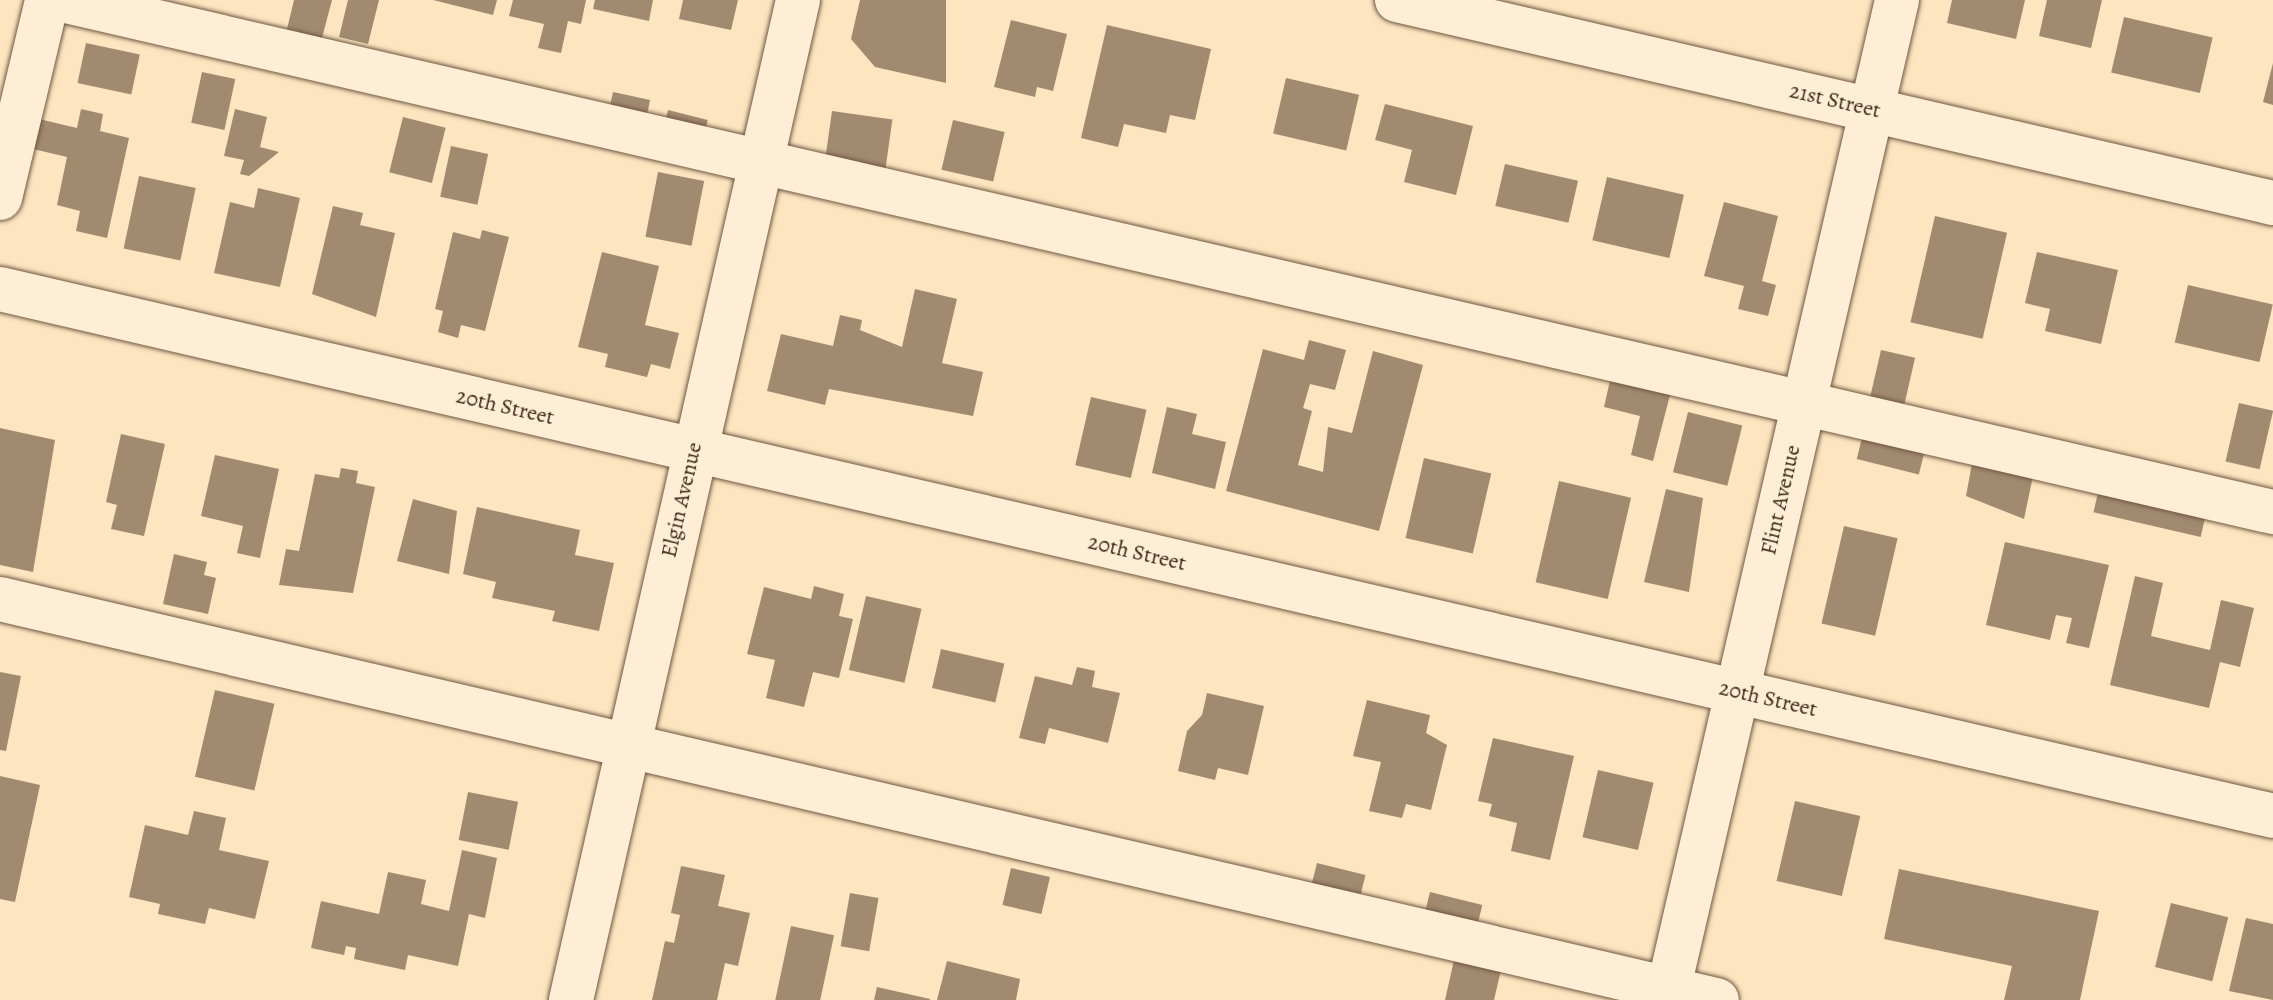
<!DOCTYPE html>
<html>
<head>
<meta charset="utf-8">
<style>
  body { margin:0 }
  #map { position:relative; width:2273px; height:1000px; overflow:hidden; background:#fce5bf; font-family:Alegreya,serif }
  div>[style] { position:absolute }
  .building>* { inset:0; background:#a28a70; transform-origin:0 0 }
  .roads { filter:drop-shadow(0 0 2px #705743) drop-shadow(0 0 2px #705743) }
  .minor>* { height:44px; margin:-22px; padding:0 22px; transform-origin:22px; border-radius:22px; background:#fdeed5 }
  span { translate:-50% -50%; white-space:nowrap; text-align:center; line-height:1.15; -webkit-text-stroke:6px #fdeed5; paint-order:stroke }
  .street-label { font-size:22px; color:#41281a }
</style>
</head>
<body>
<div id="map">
  <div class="building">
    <i style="clip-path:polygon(294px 0,332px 0,322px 38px,287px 29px)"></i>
    <i style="clip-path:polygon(348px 0,379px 0,368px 44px,339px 37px)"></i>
    <i style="clip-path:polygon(433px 0,497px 0,493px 15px)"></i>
    <i style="clip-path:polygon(513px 0,586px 0,581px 24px,568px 21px,561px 53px,538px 48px,544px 24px,509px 16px)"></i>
    <i style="clip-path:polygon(595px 0,653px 0,649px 21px,593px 9px)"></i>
    <i style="clip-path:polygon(683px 0,738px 0,731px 30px,679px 19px)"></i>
    <i style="clip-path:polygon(860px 0,946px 0,946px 83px,875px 67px,851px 39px)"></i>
    <i style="clip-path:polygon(1952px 0,2025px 0,2016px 39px,1947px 23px)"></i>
    <i style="clip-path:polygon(2047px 0,2102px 0,2091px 48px,2039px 36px)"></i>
    <i style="left:2124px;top:17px;width:91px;height:57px;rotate:13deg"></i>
    <i style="clip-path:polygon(1011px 20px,1067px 34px,1053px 91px,1037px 87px,1035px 97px,994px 87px)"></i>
    <i style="clip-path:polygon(1107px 25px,1211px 49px,1195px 120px,1170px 115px,1166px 133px,1124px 124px,1118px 147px,1081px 138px)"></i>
    <i style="left:86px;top:43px;width:55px;height:41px;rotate:12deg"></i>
    <i style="clip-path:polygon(2273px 63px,2273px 105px,2263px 102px)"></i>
    <i style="left:202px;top:72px;width:34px;height:52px;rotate:12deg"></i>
    <i style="left:1286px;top:78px;width:75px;height:57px;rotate:13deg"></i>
    <i style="left:613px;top:92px;width:38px;height:25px;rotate:12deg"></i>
    <i style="clip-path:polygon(1385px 104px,1473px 126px,1456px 195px,1404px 182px,1412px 150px,1375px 140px)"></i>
    <i style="clip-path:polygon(81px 109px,103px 114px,100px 131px,129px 138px,107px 238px,76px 231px,80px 211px,57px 205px,67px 157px,33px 149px,39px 119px,77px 128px)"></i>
    <i style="clip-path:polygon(235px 109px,267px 117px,260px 147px,279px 152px,249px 176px,240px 174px,244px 160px,224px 156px)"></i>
    <i style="left:668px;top:110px;width:41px;height:17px;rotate:14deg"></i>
    <i style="left:832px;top:111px;width:61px;height:54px;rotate:8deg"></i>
    <i style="left:403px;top:117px;width:44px;height:57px;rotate:14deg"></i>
    <i style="left:953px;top:120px;width:53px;height:51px;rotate:13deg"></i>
    <i style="left:451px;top:146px;width:38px;height:52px;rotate:12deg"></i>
    <i style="left:1505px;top:164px;width:75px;height:43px;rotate:13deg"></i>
    <i style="left:658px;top:172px;width:47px;height:66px;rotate:11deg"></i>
    <i style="left:139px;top:176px;width:58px;height:74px;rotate:12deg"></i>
    <i style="left:1607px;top:177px;width:79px;height:65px;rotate:13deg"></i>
    <i style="clip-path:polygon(258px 188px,300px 198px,280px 287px,214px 273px,230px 202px,254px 208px)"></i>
    <i style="clip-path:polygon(1724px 202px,1778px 216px,1762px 281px,1776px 285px,1768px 316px,1738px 309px,1744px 286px,1704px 276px)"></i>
    <i style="clip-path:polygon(333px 206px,363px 213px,360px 225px,395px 233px,376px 317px,312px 294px)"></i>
    <i style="left:1935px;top:216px;width:74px;height:109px;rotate:13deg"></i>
    <i style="clip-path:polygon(482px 230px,509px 237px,485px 331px,461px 325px,458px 338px,438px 332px,443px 311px,435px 309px,453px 232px,480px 239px)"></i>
    <i style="clip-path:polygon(602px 252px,659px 266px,645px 325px,679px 333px,670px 369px,651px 364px,647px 377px,605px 367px,608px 354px,578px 347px)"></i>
    <i style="clip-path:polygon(2037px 252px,2118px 270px,2101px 344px,2045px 331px,2050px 309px,2025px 303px)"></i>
    <i style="left:2188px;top:285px;width:87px;height:59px;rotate:13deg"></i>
    <i style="clip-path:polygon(915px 289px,957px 299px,942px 363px,983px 372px,973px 416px,829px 389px,825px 405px,767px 391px,781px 334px,833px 346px,840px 315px,862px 320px,860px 330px,902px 347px)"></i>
    <i style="clip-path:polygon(1309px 340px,1346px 350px,1335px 390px,1310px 384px,1303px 408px,1312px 411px,1298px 465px,1323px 472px,1328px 427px,1352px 433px,1373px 351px,1423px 365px,1379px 531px,1226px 491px,1263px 349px,1304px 360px)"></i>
    <i style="left:1881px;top:350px;width:35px;height:57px;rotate:13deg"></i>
    <i style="clip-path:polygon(1611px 376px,1671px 391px,1653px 461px,1631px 455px,1640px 416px,1604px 407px)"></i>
    <i style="left:1091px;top:397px;width:57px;height:70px;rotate:13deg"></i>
    <i style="left:2239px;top:403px;width:35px;height:60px;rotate:13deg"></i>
    <i style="clip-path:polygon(1167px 407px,1197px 414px,1192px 434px,1226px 442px,1215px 489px,1152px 473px)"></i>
    <i style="left:1688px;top:412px;width:56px;height:62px;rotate:14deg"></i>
    <i style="clip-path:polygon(0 428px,55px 440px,33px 572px,0 565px)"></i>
    <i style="left:1864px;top:430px;width:64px;height:30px;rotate:14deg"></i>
    <i style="clip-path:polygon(121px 434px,165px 444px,144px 536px,111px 529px,117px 505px,106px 502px)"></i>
    <i style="clip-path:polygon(215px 455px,279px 469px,260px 558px,237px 553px,243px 526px,201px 516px)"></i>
    <i style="left:1424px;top:458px;width:69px;height:82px;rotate:13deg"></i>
    <i style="clip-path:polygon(1973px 458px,2033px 476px,2024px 519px,1966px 496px)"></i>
    <i style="clip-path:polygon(341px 468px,358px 471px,356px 483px,375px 487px,353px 593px,279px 585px,286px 549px,299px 551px,315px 474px,339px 478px)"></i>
    <i style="left:1559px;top:481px;width:74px;height:104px;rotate:13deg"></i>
    <i style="left:2100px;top:484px;width:110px;height:29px;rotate:13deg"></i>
    <i style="clip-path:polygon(1666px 489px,1703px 498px,1689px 592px,1644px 582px)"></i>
    <i style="clip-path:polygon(413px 499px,457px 511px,449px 574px,397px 561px)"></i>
    <i style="clip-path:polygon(477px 507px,580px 530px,575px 555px,614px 563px,599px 631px,552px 621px,555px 611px,492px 598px,496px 582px,463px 574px)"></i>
    <i style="left:1844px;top:526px;width:55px;height:100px;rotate:13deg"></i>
    <i style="clip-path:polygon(2005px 542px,2109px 565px,2089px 648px,2066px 643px,2072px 618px,2056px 615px,2050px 640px,1986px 625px)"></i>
    <i style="clip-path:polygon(174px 554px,207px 562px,204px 575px,216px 578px,208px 614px,163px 604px)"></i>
    <i style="clip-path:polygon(2135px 576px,2163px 583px,2151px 636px,2210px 650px,2221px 600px,2254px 608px,2240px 667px,2220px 662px,2209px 708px,2110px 685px)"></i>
    <i style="clip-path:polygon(814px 586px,844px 594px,839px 616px,853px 619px,839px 678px,813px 672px,804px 707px,766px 698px,775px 660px,747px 654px,764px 587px,811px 599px)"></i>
    <i style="left:866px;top:596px;width:57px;height:76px;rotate:13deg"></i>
    <i style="left:941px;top:649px;width:65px;height:40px;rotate:13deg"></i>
    <i style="clip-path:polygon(1077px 667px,1095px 671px,1092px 687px,1120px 693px,1108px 743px,1049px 728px,1045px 744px,1019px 738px,1035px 676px,1072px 685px)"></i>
    <i style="clip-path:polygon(0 672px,21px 676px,6px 751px,0 750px)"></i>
    <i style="left:215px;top:690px;width:61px;height:89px;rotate:13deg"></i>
    <i style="clip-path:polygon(1207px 693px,1264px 706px,1248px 775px,1218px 768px,1215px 780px,1178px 771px,1187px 731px,1202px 715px)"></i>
    <i style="clip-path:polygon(1367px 700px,1430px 715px,1426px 733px,1447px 745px,1431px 810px,1406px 804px,1402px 818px,1369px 811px,1381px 762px,1353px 756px)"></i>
    <i style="clip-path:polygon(1493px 738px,1574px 756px,1550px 860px,1511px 851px,1517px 823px,1489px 816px,1492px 804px,1478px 801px)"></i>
    <i style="left:1598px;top:770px;width:57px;height:69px;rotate:13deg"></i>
    <i style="clip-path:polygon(0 776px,40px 785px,15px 902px,0 899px)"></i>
    <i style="left:468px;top:792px;width:51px;height:49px;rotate:11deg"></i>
    <i style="left:1795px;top:801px;width:67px;height:82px;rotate:13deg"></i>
    <i style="clip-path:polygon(194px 811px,226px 818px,219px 850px,269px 861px,255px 919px,209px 908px,205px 924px,158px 914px,160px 904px,129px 897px,145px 825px,188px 835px)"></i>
    <i style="clip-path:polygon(462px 850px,497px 858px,485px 918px,469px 914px,458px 966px,408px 955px,405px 970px,354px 959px,356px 948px,346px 946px,344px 955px,311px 948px,321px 901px,379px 914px,388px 872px,426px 880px,421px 904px,449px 911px)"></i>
    <i style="left:1317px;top:863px;width:50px;height:37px;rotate:14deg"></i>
    <i style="clip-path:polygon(681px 866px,725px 875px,718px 906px,750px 913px,738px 966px,725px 963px,717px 1000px,652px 1000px,665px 941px,674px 943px,680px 915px,671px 913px)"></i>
    <i style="left:1011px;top:868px;width:40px;height:38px;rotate:13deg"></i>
    <i style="clip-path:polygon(1899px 869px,2099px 911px,2080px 1000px,2004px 1000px,2012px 966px,1884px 939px)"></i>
    <i style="left:1430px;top:892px;width:54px;height:35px;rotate:14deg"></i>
    <i style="left:850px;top:893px;width:29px;height:54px;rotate:10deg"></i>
    <i style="left:2171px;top:903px;width:59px;height:66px;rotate:14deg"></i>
    <i style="clip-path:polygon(2246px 918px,2273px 924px,2273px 1000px,2229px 991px)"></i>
    <i style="left:791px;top:926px;width:44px;height:76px;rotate:12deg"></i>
    <i style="clip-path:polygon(1457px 947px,1504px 957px,1494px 1000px,1445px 1000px)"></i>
    <i style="clip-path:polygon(947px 961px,1020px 979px,1016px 1000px,937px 1000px)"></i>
    <i style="clip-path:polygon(877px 987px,930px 999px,930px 1000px,874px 1000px)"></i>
  </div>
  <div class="roads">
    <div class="minor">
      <i style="left:62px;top:0;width:2270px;rotate:13.04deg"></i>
      <i style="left:1397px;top:0;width:899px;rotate:13.05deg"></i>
      <i style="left:0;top:198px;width:204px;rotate:-76.6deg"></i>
      <i style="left:0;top:289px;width:2333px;rotate:13.05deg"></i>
      <i style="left:0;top:599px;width:1763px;rotate:13.15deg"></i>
      <i style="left:571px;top:1000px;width:1025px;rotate:-77.21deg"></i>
      <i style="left:1666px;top:1000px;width:1026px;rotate:-76.99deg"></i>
    </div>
  </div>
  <div class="street-label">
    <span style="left:1835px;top:101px;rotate:13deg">21st Street</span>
    <span style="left:505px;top:407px;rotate:13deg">20th Street</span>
    <span style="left:682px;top:500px;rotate:-77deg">Elgin Avenue</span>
    <span style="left:1781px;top:500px;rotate:-77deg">Flint Avenue</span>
    <span style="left:1137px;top:553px;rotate:13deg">20th Street</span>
    <span style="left:1768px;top:699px;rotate:13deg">20th Street</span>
  </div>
</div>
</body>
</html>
